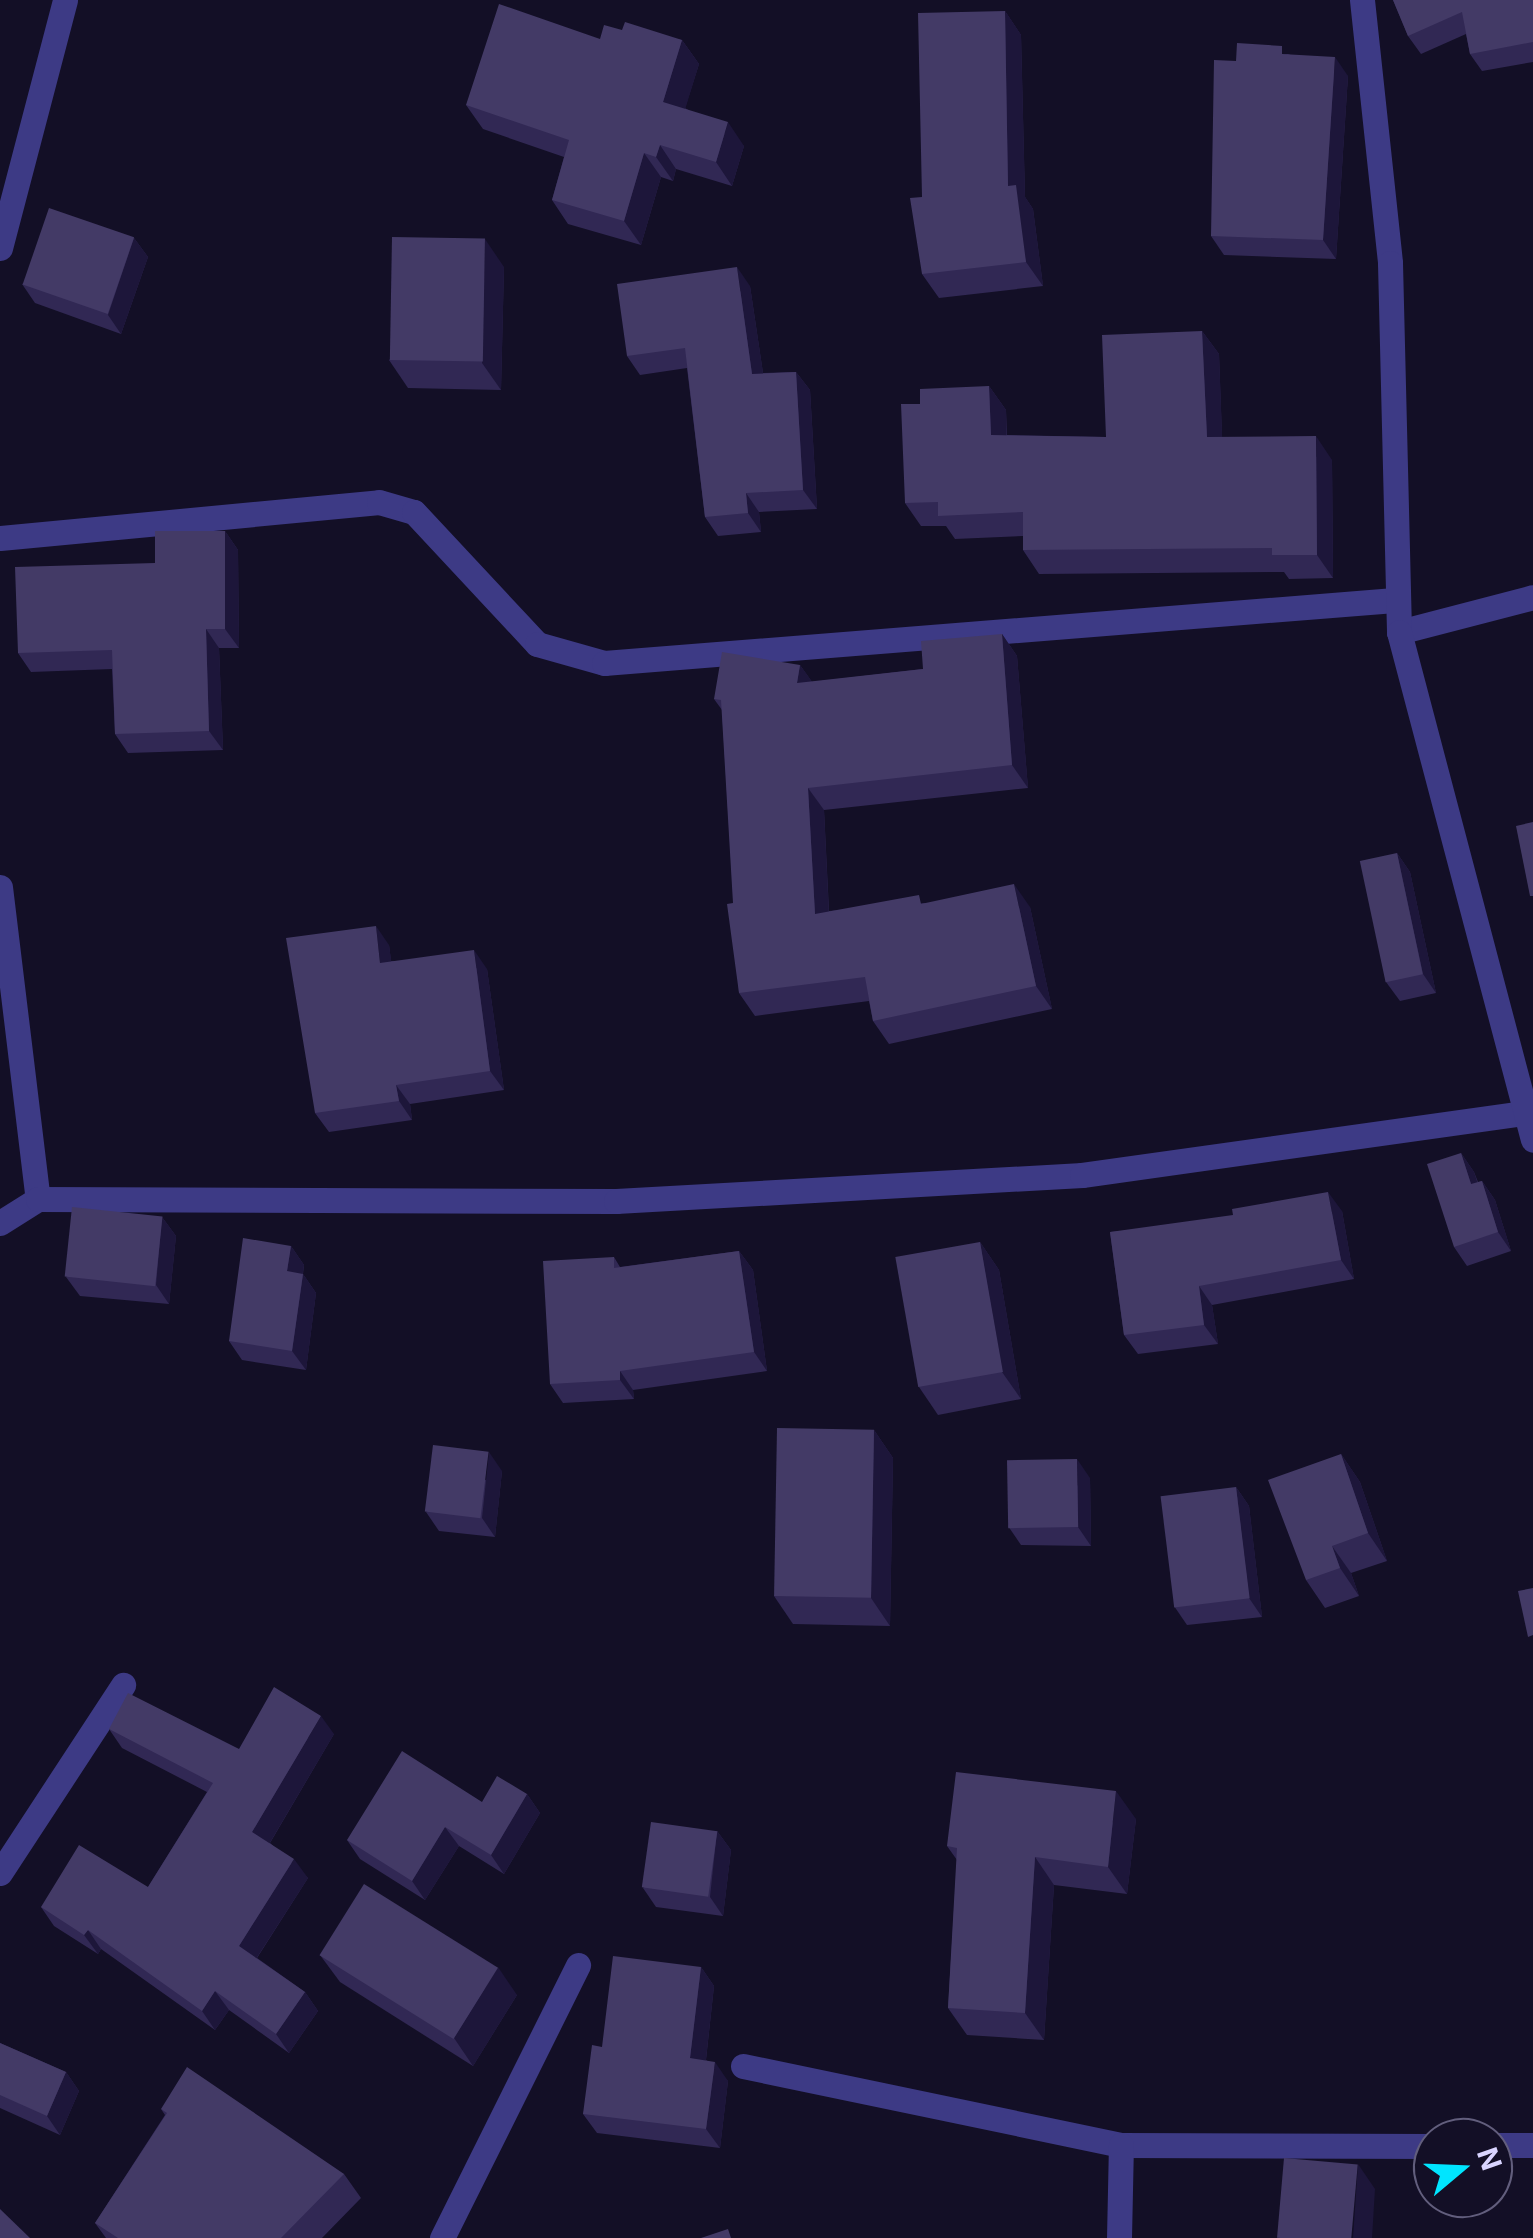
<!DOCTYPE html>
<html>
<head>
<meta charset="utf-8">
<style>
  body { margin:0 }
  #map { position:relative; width:1533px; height:2238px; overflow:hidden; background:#130f26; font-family:Inter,sans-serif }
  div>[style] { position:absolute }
  .minor>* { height:25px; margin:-12.5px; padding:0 12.5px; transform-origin:12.5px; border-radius:12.5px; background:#3d3a85 }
  .tertiary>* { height:25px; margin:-12.5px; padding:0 12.5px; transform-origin:12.5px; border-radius:12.5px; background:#3d3a85 }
  .wall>* { inset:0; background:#312854 }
  .shaded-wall>* { inset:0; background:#1d163a }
  .building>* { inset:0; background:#433a66; transform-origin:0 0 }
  span { translate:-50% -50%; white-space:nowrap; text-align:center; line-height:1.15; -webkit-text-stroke:8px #130f26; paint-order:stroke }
  .north { position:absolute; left:1413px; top:2118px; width:100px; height:100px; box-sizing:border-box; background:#130f26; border:2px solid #625e7d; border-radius:50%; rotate:71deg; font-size:28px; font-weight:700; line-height:40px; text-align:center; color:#d9d4ff }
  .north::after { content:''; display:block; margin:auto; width:35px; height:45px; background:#00e5ff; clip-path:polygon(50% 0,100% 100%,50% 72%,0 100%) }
</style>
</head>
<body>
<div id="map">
  <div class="minor">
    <i style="left:0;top:248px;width:256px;rotate:-75.3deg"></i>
    <i style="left:0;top:538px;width:381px;rotate:-5.4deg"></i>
    <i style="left:379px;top:502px;width:36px;rotate:16deg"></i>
    <i style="left:414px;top:512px;width:180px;rotate:47deg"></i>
    <i style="left:537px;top:644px;width:70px;rotate:15.8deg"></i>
    <i style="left:604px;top:663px;width:793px;rotate:-4.56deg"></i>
    <i style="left:1399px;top:632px;width:138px;rotate:-14.6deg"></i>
    <i style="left:0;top:887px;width:314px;rotate:83.1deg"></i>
    <i style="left:38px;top:1199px;width:45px;rotate:147.7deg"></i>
    <i style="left:38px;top:1199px;width:578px;rotate:0.2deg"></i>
    <i style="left:616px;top:1201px;width:467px;rotate:-3.2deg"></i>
    <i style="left:1082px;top:1175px;width:445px;rotate:-8deg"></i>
    <i style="left:0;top:1873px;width:225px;rotate:-56.8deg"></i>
    <i style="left:743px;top:2066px;width:386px;rotate:11.8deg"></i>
    <i style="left:1121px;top:2145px;width:312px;rotate:0.2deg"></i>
    <i style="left:1493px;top:2145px;width:40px"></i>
    <i style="left:442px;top:2238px;width:305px;rotate:-63.5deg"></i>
    <i style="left:1119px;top:2238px;width:93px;rotate:-88.8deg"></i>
  </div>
  <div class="tertiary">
    <i style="left:1362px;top:0;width:264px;rotate:83.9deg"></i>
    <i style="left:1390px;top:263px;width:369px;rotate:88.6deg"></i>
    <i style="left:1399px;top:632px;width:525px;rotate:75.22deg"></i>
  </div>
  <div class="wall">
    <i style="clip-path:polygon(1393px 0,1533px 0,1533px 62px,1482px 71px,1470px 54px,1466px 34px,1421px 54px,1408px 36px)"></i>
    <i style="clip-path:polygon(1005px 11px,1021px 35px,1025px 197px,1033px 209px,1043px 286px,939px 298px,922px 274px,922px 197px)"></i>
    <i style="clip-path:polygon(622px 30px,682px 40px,699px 64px,685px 108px,744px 146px,732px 186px,676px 169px,673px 181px,661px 177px,641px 245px,568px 224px,552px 200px,564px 157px,483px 129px,466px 105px)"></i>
    <i style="clip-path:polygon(1288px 54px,1348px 76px,1336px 259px,1224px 255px,1211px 236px,1236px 61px)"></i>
    <i style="clip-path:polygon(134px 238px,148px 257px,121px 334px,35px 303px,22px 284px)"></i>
    <i style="clip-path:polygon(504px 267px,501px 390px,408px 388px,389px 360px)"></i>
    <i style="clip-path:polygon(750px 286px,763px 373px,796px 372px,810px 390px,817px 509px,759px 512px,761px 532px,718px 536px,705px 517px,687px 368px,640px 375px,627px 356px)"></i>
    <i style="clip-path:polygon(1202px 331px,1219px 354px,1222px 437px,1332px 460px,1333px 578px,1289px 579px,1284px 572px,1039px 574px,1023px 550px,1023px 536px,955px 539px,946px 526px,921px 526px,905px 503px,920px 404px,989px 386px,1006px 410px,1007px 435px,1106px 437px)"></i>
    <i style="clip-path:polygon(225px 531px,238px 550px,239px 648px,219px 648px,223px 750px,128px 753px,115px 734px,112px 669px,31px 672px,18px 653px,155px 563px)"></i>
    <i style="clip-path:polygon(1002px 634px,1017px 656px,1028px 788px,824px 810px,829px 911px,925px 903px,1030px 907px,1052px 1009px,889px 1044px,873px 1021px,869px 1001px,755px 1016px,739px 993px,722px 710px,714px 699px,800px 665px,812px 682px,923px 669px)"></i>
    <i style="clip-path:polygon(1397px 853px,1410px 872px,1436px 993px,1400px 1001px,1386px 982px)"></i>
    <i style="clip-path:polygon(389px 945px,391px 961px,487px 969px,504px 1090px,410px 1104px,412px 1120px,329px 1132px,315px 1113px)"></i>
    <i style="clip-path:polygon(1461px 1153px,1474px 1172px,1478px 1182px,1482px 1181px,1495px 1200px,1511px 1251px,1467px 1266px,1454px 1247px)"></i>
    <i style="clip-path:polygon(1342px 1211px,1354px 1279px,1212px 1305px,1218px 1344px,1138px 1354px,1124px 1335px,1110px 1232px)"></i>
    <i style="clip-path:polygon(162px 1217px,176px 1236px,169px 1304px,80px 1296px,66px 1277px)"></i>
    <i style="clip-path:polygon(980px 1242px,999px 1270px,1021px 1399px,938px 1415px,919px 1387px)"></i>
    <i style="clip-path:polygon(291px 1246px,304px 1265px,303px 1274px,316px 1293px,306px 1370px,242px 1360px,229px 1341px)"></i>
    <i style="clip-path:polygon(739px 1251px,753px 1270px,767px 1371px,633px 1390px,634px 1399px,563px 1403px,550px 1384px,614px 1257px,620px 1267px)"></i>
    <i style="clip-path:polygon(874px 1430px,893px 1458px,890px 1626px,793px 1624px,774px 1596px)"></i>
    <i style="clip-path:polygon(1341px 1454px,1360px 1482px,1387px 1561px,1351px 1573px,1359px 1596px,1325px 1608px,1306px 1580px)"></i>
    <i style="clip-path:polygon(502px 1471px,495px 1537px,439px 1531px,426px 1512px)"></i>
    <i style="clip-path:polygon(1090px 1478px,1091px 1546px,1021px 1545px,1008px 1526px)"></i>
    <i style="clip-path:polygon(1236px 1487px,1249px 1506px,1262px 1617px,1187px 1625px,1174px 1606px)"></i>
    <i style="clip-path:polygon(109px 1729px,239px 1749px,334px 1734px,270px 1843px,308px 1878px,257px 1958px,305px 1992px,318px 2011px,289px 2053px,229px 2010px,215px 2030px,101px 1949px,98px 1954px,54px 1926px,41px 1907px,148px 1887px,207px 1792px,122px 1748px)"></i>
    <i style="clip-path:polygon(527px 1794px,540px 1813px,504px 1874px,459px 1846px,425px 1900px,360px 1859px,347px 1840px,482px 1802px)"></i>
    <i style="clip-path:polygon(1136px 1819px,1127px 1894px,1054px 1885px,1044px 2040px,967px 2035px,948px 2008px,957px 1860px,947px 1846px)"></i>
    <i style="clip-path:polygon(717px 1831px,731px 1850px,723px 1916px,656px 1907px,643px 1888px)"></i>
    <i style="clip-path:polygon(320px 1955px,517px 1995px,473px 2066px,340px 1982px)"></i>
    <i style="clip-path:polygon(701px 1967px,714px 1986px,706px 2060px,728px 2081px,720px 2148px,597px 2133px,583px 2114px,602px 2047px)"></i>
    <i style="clip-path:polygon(0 2043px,66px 2072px,79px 2091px,60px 2135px,0 2108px)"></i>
    <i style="clip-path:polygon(161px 2109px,344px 2174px,361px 2198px,322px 2238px,106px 2238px,95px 2223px,165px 2115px)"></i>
  </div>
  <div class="shaded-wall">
    <i style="clip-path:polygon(1005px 11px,1021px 35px,1025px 197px,1033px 209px,1043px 286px,1026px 262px,1008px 186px)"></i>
    <i style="clip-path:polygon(682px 40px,699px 64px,680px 126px,663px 102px)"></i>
    <i style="clip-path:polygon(1335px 57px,1348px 76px,1336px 259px,1323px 240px)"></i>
    <i style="clip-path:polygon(728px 122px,744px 146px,732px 186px,716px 162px)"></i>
    <i style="clip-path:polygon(660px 145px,676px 169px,673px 181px,656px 157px)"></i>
    <i style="clip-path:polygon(644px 153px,661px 177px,641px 245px,624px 221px)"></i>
    <i style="clip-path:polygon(134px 238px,148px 257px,121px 334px,108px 315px)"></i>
    <i style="clip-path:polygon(485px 239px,504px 267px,501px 390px,482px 363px)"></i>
    <i style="clip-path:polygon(737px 267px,750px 286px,766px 393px,752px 374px)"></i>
    <i style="clip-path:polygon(1202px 331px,1219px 354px,1223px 460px,1207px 437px)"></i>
    <i style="clip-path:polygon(796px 372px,810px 390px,817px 509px,803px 490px)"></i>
    <i style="clip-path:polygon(989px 386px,1006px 410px,1007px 459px,991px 435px)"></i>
    <i style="clip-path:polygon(1316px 436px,1332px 460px,1333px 578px,1317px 555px)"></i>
    <i style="clip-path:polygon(746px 493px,759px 512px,761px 532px,748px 513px)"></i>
    <i style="clip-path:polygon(225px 531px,238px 550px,239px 648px,225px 629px)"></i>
    <i style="clip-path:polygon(206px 629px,219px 648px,223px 750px,209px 731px)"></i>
    <i style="clip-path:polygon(1002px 634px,1017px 656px,1028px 788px,1012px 765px)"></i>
    <i style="clip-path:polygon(800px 665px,816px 687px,797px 683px)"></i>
    <i style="clip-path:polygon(808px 788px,824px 810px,830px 936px,815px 914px)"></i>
    <i style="clip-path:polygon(1397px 853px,1410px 872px,1436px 993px,1423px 974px)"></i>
    <i style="clip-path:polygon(1014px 884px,1030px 907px,1052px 1009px,1036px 986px)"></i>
    <i style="clip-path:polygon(376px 926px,389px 945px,394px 982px,380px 963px)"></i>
    <i style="clip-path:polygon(474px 950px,487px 969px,504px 1090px,490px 1071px)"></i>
    <i style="clip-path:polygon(396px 1085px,410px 1104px,412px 1120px,399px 1101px)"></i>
    <i style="clip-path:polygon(1461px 1153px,1474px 1172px,1484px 1203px,1471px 1184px)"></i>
    <i style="clip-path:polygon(1482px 1181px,1495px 1200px,1511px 1251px,1498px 1232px)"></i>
    <i style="clip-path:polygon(1328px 1192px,1342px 1211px,1354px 1279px,1341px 1260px)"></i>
    <i style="clip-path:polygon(162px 1217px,176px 1236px,169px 1304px,156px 1285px)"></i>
    <i style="clip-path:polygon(980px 1242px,999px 1270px,1021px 1399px,1002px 1372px)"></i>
    <i style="clip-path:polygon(291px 1246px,304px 1265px,300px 1290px,287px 1271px)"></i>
    <i style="clip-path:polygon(739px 1251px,753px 1270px,767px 1371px,754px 1352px)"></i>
    <i style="clip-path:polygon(303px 1274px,316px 1293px,306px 1370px,292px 1351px)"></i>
    <i style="clip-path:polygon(1199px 1286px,1212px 1305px,1218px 1344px,1204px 1325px)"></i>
    <i style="clip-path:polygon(620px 1371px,633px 1390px,634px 1399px,620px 1380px)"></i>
    <i style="clip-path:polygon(874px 1430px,893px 1458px,890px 1626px,871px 1598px)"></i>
    <i style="clip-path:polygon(489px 1452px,502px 1471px,495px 1537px,482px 1518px)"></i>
    <i style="clip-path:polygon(1341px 1454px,1360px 1482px,1387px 1561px,1368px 1533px)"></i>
    <i style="clip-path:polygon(1077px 1459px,1090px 1478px,1091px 1546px,1078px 1527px)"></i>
    <i style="clip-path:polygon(1236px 1487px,1249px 1506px,1262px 1617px,1249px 1598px)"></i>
    <i style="clip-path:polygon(1332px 1546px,1351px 1573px,1359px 1596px,1340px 1568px)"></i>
    <i style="clip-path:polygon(321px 1716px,334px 1734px,265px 1851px,252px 1832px)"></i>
    <i style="clip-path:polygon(1116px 1791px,1136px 1819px,1127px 1894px,1108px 1867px)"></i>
    <i style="clip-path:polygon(527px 1794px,540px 1813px,504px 1874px,491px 1855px)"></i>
    <i style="clip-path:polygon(445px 1827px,459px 1846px,425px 1900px,412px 1881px)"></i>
    <i style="clip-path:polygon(717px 1831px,731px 1850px,723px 1916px,710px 1897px)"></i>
    <i style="clip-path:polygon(1035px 1857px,1054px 1885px,1044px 2040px,1025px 2013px)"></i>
    <i style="clip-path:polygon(294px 1859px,308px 1878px,252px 1965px,239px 1946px)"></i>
    <i style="clip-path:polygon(88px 1930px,101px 1949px,98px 1954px,84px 1935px)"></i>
    <i style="clip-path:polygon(498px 1967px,517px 1995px,473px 2066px,454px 2038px)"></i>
    <i style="clip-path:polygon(701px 1967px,714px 1986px,704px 2077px,690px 2058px)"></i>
    <i style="clip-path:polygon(215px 1991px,229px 2010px,215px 2030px,202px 2011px)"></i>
    <i style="clip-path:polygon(305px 1992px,318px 2011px,289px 2053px,276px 2034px)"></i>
    <i style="clip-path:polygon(715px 2062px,728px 2081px,720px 2148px,706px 2129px)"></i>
    <i style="clip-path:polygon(66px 2072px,79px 2091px,60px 2135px,47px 2116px)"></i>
    <i style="clip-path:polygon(1358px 2164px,1375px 2189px,1372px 2238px,1353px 2238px)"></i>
  </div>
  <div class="building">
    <i style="clip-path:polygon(1393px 0,1533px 0,1533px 42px,1470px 54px,1462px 12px,1408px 36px)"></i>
    <i style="clip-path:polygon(499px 4px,600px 39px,604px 25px,622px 30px,625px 22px,682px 40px,663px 102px,728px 122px,716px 162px,660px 145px,656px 157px,644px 153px,624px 221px,552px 200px,569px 140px,466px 105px)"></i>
    <i style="clip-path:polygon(1005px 11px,1008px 186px,1016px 185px,1026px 262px,922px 274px,910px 198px,922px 197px,918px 13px)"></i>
    <i style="clip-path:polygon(1237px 43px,1282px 46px,1282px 54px,1335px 57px,1323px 240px,1211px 236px,1214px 60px,1236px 61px)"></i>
    <i style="left:49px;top:208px;width:90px;height:81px;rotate:19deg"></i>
    <i style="left:392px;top:237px;width:93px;height:123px;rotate:1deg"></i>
    <i style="clip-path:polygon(737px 267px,752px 374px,796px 372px,803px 490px,746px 493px,748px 513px,705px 517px,685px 348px,627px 356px,617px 284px)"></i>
    <i style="clip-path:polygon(1202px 331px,1207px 437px,1316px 436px,1317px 555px,1272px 555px,1272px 548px,1023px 550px,1023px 512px,938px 516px,938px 502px,905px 503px,901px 404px,920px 404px,920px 389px,989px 386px,991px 435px,1106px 437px,1102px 335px)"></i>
    <i style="clip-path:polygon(155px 531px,225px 531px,225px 629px,206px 629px,209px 731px,115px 734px,112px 650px,18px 653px,15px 567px,155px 563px)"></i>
    <i style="clip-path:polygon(1002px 634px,1012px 765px,808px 788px,815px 914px,919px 895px,921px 904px,1014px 884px,1036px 986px,873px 1021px,865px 977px,739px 993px,727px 904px,733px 903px,721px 700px,714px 699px,722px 652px,800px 665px,797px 683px,923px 669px,921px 641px)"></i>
    <i style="clip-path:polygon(1533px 822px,1533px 896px,1530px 896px,1516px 826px)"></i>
    <i style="left:1397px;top:853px;width:124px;height:38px;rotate:78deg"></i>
    <i style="clip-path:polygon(376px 926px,380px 963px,474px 950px,490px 1071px,396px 1085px,399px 1101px,315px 1113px,286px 938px)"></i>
    <i style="clip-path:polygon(1461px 1153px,1471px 1184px,1482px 1181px,1498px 1232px,1454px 1247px,1427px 1164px)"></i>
    <i style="clip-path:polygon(1328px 1192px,1341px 1260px,1199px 1286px,1204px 1325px,1124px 1335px,1110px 1232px,1233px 1215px,1232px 1209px)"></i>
    <i style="left:72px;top:1207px;width:91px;height:70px;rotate:6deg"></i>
    <i style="clip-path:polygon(243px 1238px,291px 1246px,287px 1271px,303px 1274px,292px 1351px,229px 1341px)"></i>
    <i style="left:980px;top:1242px;width:132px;height:86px;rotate:80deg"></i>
    <i style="clip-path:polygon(739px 1251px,754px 1352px,620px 1371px,620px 1380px,550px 1384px,543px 1261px,614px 1257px,614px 1268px)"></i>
    <i style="left:777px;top:1428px;width:97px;height:168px;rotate:1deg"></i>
    <i style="left:433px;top:1445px;width:56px;height:67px;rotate:7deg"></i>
    <i style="clip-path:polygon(1341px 1454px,1368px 1533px,1332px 1546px,1340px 1568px,1306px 1580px,1268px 1480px)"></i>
    <i style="left:1077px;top:1459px;width:68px;height:70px;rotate:89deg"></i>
    <i style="left:1236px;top:1487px;width:112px;height:76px;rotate:83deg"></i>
    <i style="clip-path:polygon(1533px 1588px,1533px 1635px,1528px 1637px,1518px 1591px)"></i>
    <i style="clip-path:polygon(274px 1687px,321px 1716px,252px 1832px,294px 1859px,239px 1946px,305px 1992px,276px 2034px,215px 1991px,202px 2011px,88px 1930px,84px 1935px,41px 1907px,79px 1845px,148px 1887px,213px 1783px,109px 1729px,128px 1693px,239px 1749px)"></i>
    <i style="clip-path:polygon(402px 1751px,482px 1802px,497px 1776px,527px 1794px,491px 1855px,445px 1827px,412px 1881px,347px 1840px)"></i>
    <i style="clip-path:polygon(956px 1772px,1116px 1791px,1108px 1867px,1035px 1857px,1025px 2013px,948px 2008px,957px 1848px,947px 1846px)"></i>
    <i style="left:651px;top:1822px;width:67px;height:66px;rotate:8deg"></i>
    <i style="left:364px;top:1884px;width:158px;height:84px;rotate:32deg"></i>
    <i style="clip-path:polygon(613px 1956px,701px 1967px,690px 2058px,715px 2062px,706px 2129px,583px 2114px,592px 2045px,602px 2047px)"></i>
    <i style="clip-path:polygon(0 2043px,66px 2072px,47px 2116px,0 2095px)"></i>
    <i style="clip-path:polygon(187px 2067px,344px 2174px,281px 2238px,118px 2238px,95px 2223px,167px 2113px,161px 2109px)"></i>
    <i style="left:1284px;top:2158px;width:74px;height:80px;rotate:5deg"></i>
    <i style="clip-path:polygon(0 2209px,30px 2238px,0 2238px)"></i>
    <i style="clip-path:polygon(728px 2229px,731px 2238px,701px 2238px)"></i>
  </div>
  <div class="north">N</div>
</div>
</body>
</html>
